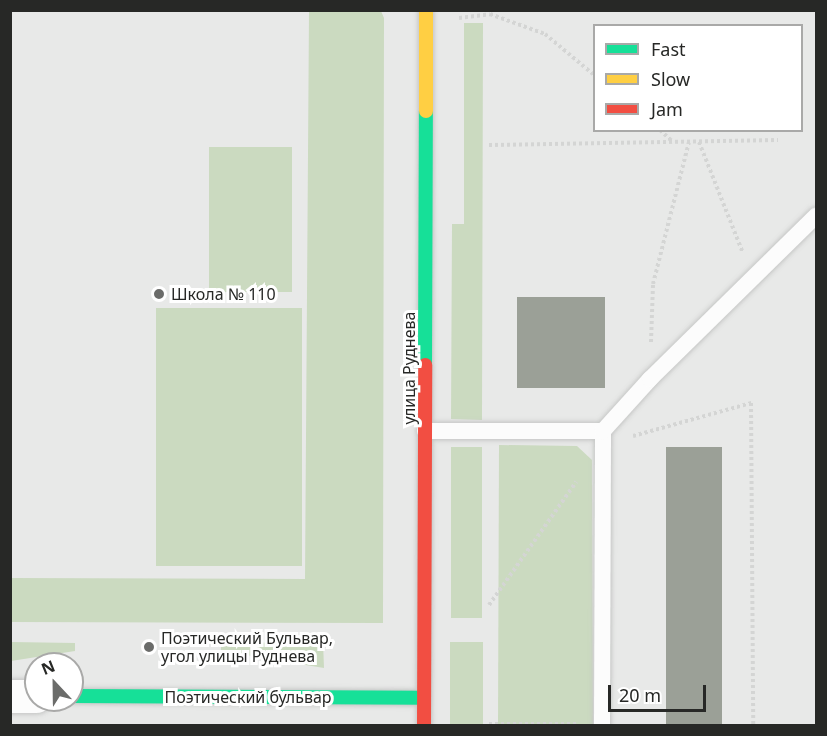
<!DOCTYPE html>
<html>
<head>
<meta charset="utf-8">
<style>
  body { margin:0 }
  #map { position:relative; width:827px; height:736px; overflow:hidden; background:#e8e9e8; font-family:"Noto Sans",sans-serif }
  div>[style] { position:absolute }
  .green>* { inset:0; background:#cbdac0; transform-origin:0 0 }
  .building>* { inset:0; background:#9ba097; transform-origin:0 0 }
  .path>* { height:4px; margin-top:-2px; transform-origin:0; background:repeating-linear-gradient(90deg,#d4d5d4 0 3px,transparent 0 6px) }
  .roads { filter:drop-shadow(0 0 2px #c6c7c6) drop-shadow(0 0 2px #c6c7c6) }
  .lane>* { height:16px; margin:-8px; padding:0 8px; transform-origin:8px; border-radius:8px; background:#fcfcfc }
  .street>* { height:33px; margin:-16.5px; padding:0 16.5px; transform-origin:16.5px; border-radius:16.5px; background:#fcfcfc }
  .fast>* { height:14px; margin:-7px; padding:0 7px; transform-origin:7px; border-radius:7px; background:#16e098 }
  .slow>* { height:14px; margin:-7px; padding:0 7px; transform-origin:7px; border-radius:7px; background:#ffcf43 }
  .jam>* { height:14px; margin:-7px; padding:0 7px; transform-origin:7px; border-radius:7px; background:#f24e42 }
  .dots>* { width:16px; height:16px; translate:-50% -50%; box-sizing:border-box; border:3px solid #fff; border-radius:50% }
  span { translate:-50% -50%; white-space:nowrap; text-align:center; line-height:1.15; -webkit-text-stroke:6px #fff; paint-order:stroke }
  .poi-label { font-size:16px; color:#272826 }
  .left { translate:0 -50%; text-align:left }
  .street-label { font-size:16px; color:#272826 }
  .frame { position:absolute; inset:0; border:12px solid #272826; pointer-events:none }
  .legend { position:absolute; left:593px; top:24px; width:210px; height:108px; box-sizing:border-box; background:#fff; border:2px solid #a9a9a8; margin:0; padding:8px 10px; list-style:none; font-size:18px; color:#272826 }
  .legend li { display:flex; align-items:center; gap:12px; height:30px }
  .legend b { width:30px; border:2px solid #a9a9a8 }
  .north { position:absolute; left:24px; top:652px; width:60px; height:60px; box-sizing:border-box; background:#fff; border:2px solid #a9a9a8; border-radius:50%; rotate:338deg; font-size:16px; font-weight:700; line-height:24px; text-align:center; color:#272826 }
  .north::after { content:''; display:block; margin:auto; width:21px; height:27px; background:#6b6c6a; clip-path:polygon(50% 0,100% 100%,50% 72%,0 100%) }
  .scale { position:absolute; left:608px; top:685px; width:98px; height:27px; box-sizing:border-box; border:3px solid #272826; border-top:0; padding-left:8px; font-size:18px; line-height:21px; white-space:nowrap; color:#272826; -webkit-text-stroke:4px #fff; paint-order:stroke }
</style>
</head>
<body>
<div id="map">
  <div class="green">
    <i style="clip-path:polygon(309px 11px,381px 11px,384px 18px,383px 623px,11px 622px,11px 578px,305px 579px)"></i>
    <i style="clip-path:polygon(464px 23px,483px 23px,482px 420px,451px 419px,452px 224px,464px 224px)"></i>
    <i style="left:209px;top:147px;width:83px;height:145px"></i>
    <i style="left:156px;top:308px;width:146px;height:258px"></i>
    <i style="clip-path:polygon(499px 445px,577px 446px,592px 460px,593px 725px,498px 725px)"></i>
    <i style="left:451px;top:447px;width:31px;height:171px"></i>
    <i style="clip-path:polygon(11px 642px,75px 643px,75px 651px,11px 661px)"></i>
    <i style="clip-path:polygon(323px 642px,324px 668px,221px 651px,221px 643px)"></i>
    <i style="left:450px;top:642px;width:33px;height:83px"></i>
  </div>
  <div class="building">
    <i style="left:517px;top:297px;width:88px;height:91px"></i>
    <i style="left:666px;top:447px;width:56px;height:279px"></i>
  </div>
  <div class="path">
    <i style="left:459px;top:18px;width:31px;rotate:-7deg"></i>
    <i style="left:490px;top:14px;width:59px;rotate:20deg"></i>
    <i style="left:545px;top:34px;width:64px;rotate:39.9deg"></i>
    <i style="left:660px;top:130px;width:18px;rotate:43deg"></i>
    <i style="left:699px;top:142px;width:119px;rotate:68.4deg"></i>
    <i style="left:489px;top:145px;width:289px;rotate:-1deg"></i>
    <i style="left:651px;top:342px;width:58px;rotate:-88deg"></i>
    <i style="left:653px;top:284px;width:146px;rotate:-75.8deg"></i>
    <i style="left:633px;top:436px;width:123px;rotate:-15.6deg"></i>
    <i style="left:751px;top:403px;width:323px;rotate:89.6deg"></i>
    <i style="left:489px;top:605px;width:151px;rotate:-54.7deg"></i>
    <i style="left:489px;top:724px;width:89px"></i>
  </div>
  <div class="roads">
    <div class="lane">
      <i style="left:425px;top:431px;width:178px"></i>
      <i style="left:602px;top:726px;width:295px;rotate:-89.8deg"></i>
      <i style="left:603px;top:431px;width:70px;rotate:-47.9deg"></i>
      <i style="left:650px;top:379px;width:233px;rotate:-44.5deg"></i>
    </div>
    <div class="street">
      <i style="left:10px;top:696px;width:26px"></i>
    </div>
    <div class="fast">
      <i style="left:425px;top:365px;width:254px;rotate:-89.8deg"></i>
      <i style="left:72px;top:696px;width:352px;rotate:0.3deg"></i>
    </div>
    <div class="slow">
      <i style="left:426px;top:111px;width:101px;rotate:-90deg"></i>
    </div>
    <div class="jam">
      <i style="left:424px;top:726px;width:361px;rotate:-89.8deg"></i>
    </div>
  </div>
  <div class="dots">
    <i style="left:159px;top:294px;background:#6b6c6a"></i>
    <i style="left:149px;top:647px;background:#6b6c6a"></i>
  </div>
  <div class="poi-label">
    <span class="left" style="left:171px;top:294px">Школа № 110</span>
    <span class="left" style="left:161px;top:647px">Поэтический Бульвар,<br>угол улицы Руднева</span>
  </div>
  <div class="street-label">
    <span style="left:409px;top:368px;rotate:-90deg">улица Руднева</span>
    <span style="left:248px;top:697px">Поэтический бульвар</span>
  </div>
  <div class="frame"></div>
  <ul class="legend">
  <li><b style="height:8px;background:#16e098"></b>Fast</li>
  <li><b style="height:8px;background:#ffcf43"></b>Slow</li>
  <li><b style="height:8px;background:#f24e42"></b>Jam</li>
  </ul>
  <div class="north">N</div>
  <div class="scale">20 m</div>
</div>
</body>
</html>
